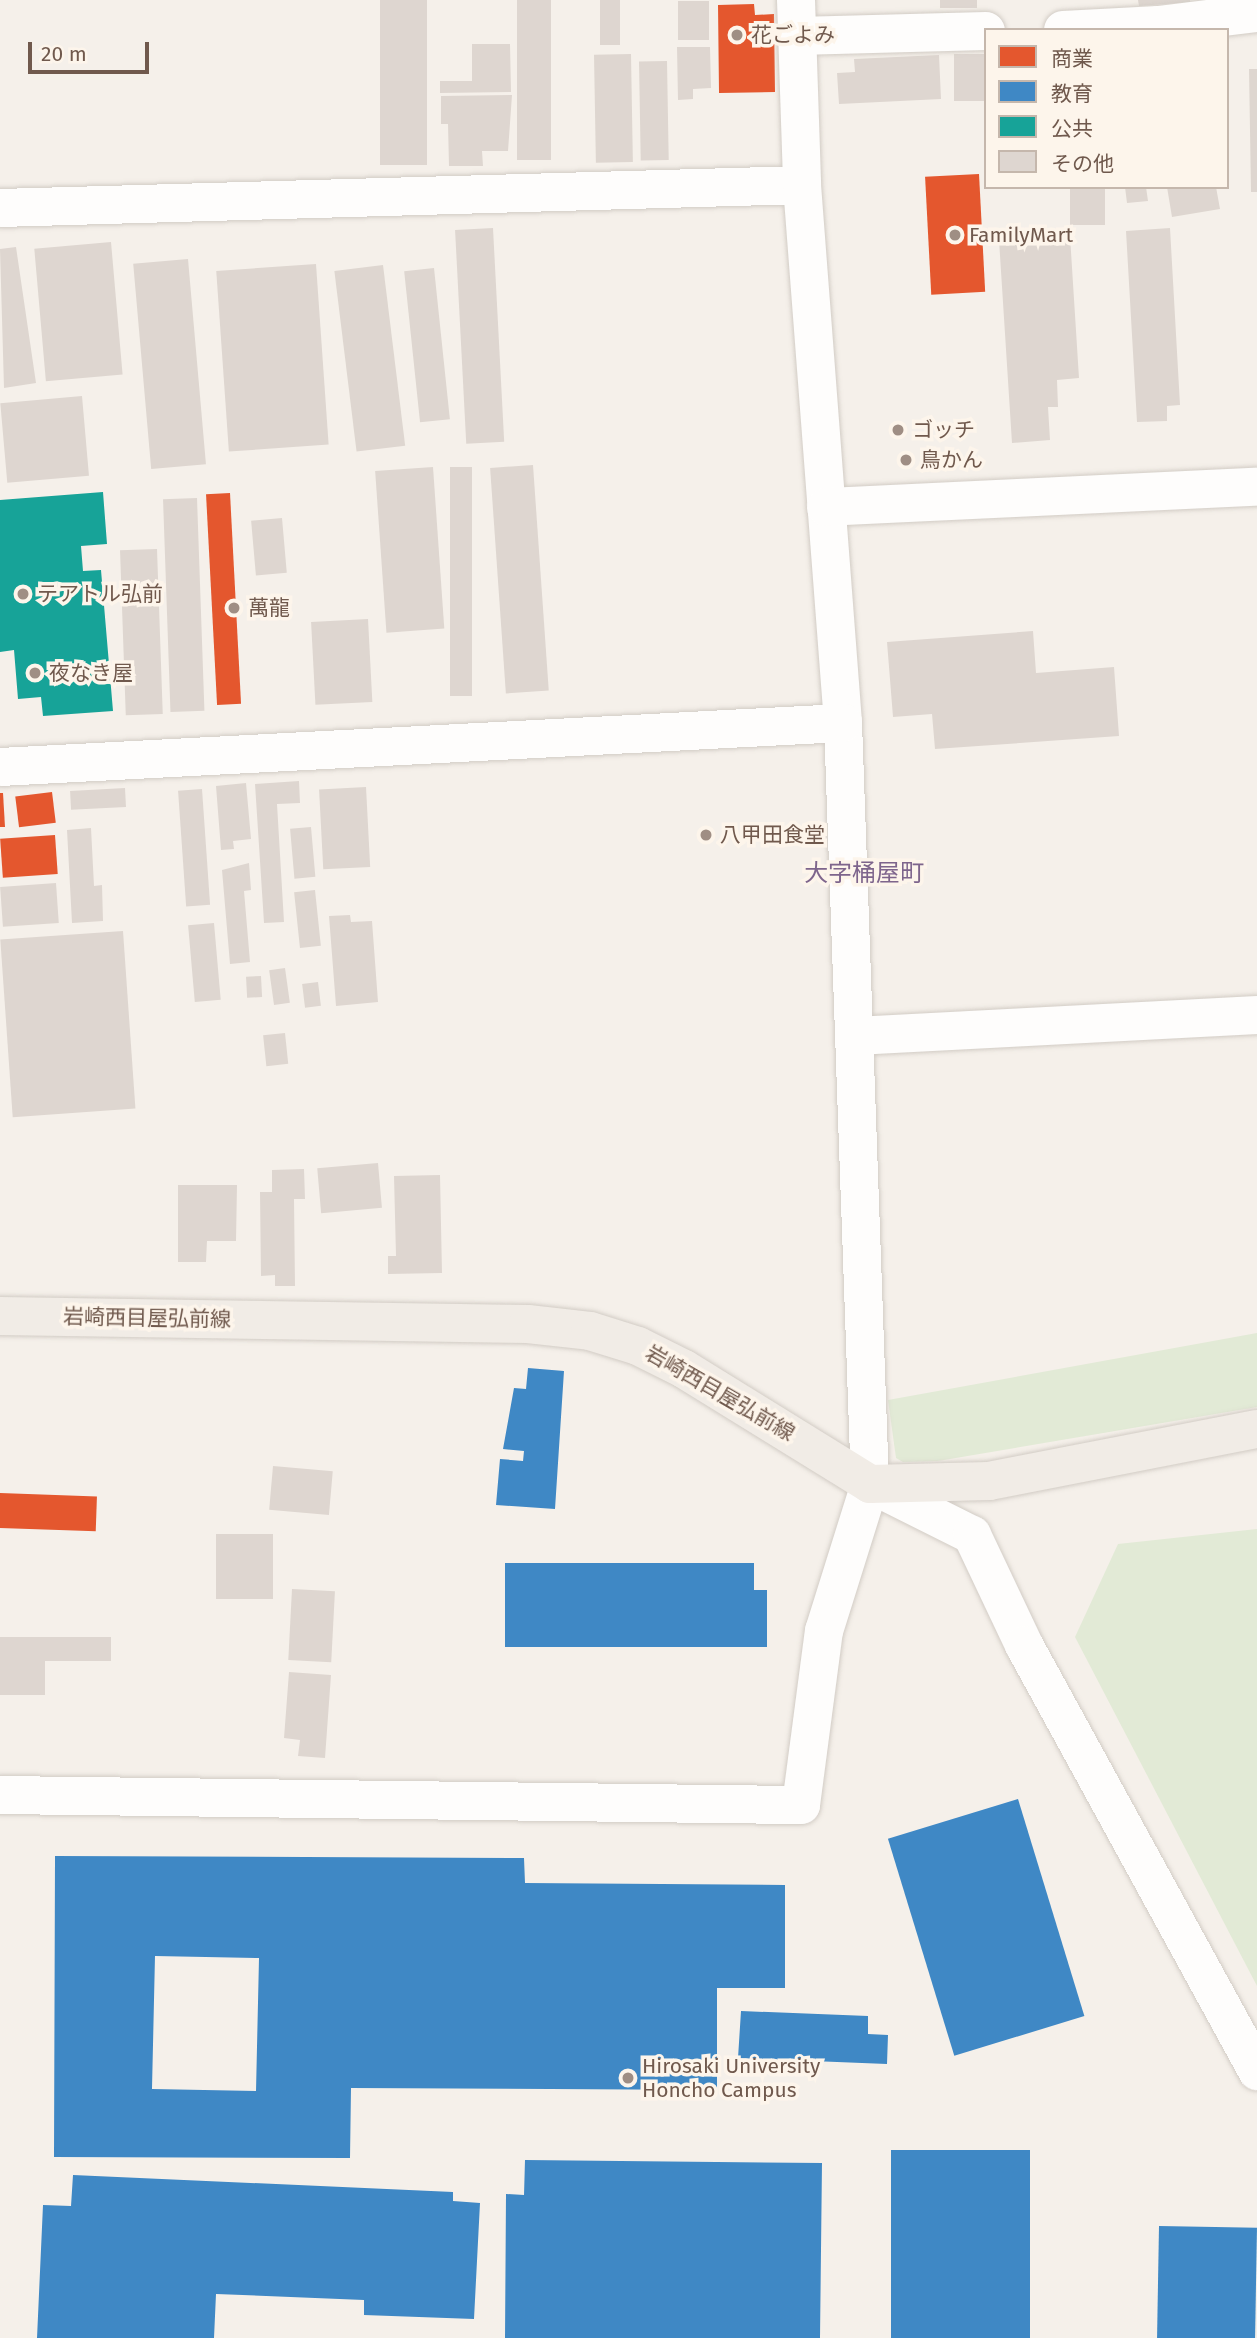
<!DOCTYPE html>
<html>
<head>
<meta charset="utf-8">
<style>
  body { margin:0 }
  #map { position:relative; width:1257px; height:2338px; overflow:hidden; background:#f5f0ea; font-family:"Fira Sans","Noto Sans JP",sans-serif }
  div>[style] { position:absolute }
  .green>* { inset:0; background:#e2ead6 }
  .shops>* { inset:0; background:#e4572e; transform-origin:0 0 }
  .schools>* { inset:0; background:#3f88c5; transform-origin:0 0 }
  .public>* { inset:0; background:#17a398 }
  .building>* { inset:0; background:#ded6d0; transform-origin:0 0 }
  .roads { filter:drop-shadow(0 0 2px #d2ccc5) drop-shadow(0 0 2px #d2ccc5) }
  .minor>* { height:38px; margin:-19px; padding:0 19px; transform-origin:19px; border-radius:19px; background:#fefdfc }
  .tertiary>* { height:38px; margin:-19px; padding:0 19px; transform-origin:19px; border-radius:19px; background:#fefdfc }
  .primary>* { height:38px; margin:-19px; padding:0 19px; transform-origin:19px; border-radius:19px; background:#f1ece6 }
  .dots>* { width:19px; height:19px; translate:-50% -50%; box-sizing:border-box; border:4px solid #fdf5eb; border-radius:50% }
  span { translate:-50% -50%; white-space:nowrap; text-align:center; line-height:1.15; -webkit-text-stroke:7px #fdf5eb; paint-order:stroke }
  .poi-label { font-size:21px; color:#70594d }
  .left { translate:0 -50%; text-align:left }
  .street-label { font-size:21px; color:#70594d }
  .quarter-label { font-size:24px; color:#7e658c }
  .legend { position:absolute; left:984px; top:28px; width:245px; height:161px; box-sizing:border-box; background:#fdf5eb; border:2px solid #c5b7ac; margin:0; padding:9px 12px; list-style:none; font-size:21px; color:#70594d }
  .legend li { display:flex; align-items:center; gap:14px; height:35px }
  .legend b { width:35px; border:2px solid #c5b7ac }
  .scale { position:absolute; left:28px; top:42px; width:121px; height:32px; box-sizing:border-box; border:4px solid #70594d; border-top:0; padding-left:9px; font-size:21px; line-height:24px; white-space:nowrap; color:#70594d; -webkit-text-stroke:5px #fdf5eb; paint-order:stroke }
</style>
</head>
<body>
<div id="map">
  <div class="green">
    <i style="clip-path:polygon(1257px 1333px,1257px 1407px,938px 1461px,903px 1462px,896px 1458px,888px 1400px)"></i>
    <i style="clip-path:polygon(1257px 1529px,1257px 1986px,1075px 1637px,1118px 1544px)"></i>
  </div>
  <div class="shops">
    <i style="clip-path:polygon(754px 4px,755px 15px,774px 14px,775px 92px,719px 93px,718px 5px)"></i>
    <i style="left:979px;top:174px;width:118px;height:54px;rotate:87deg"></i>
    <i style="left:230px;top:493px;width:211px;height:24px;rotate:87deg"></i>
    <i style="left:52px;top:792px;width:31px;height:37px;rotate:83deg"></i>
    <i style="clip-path:polygon(0 793px,3px 793px,5px 827px,0 827px)"></i>
    <i style="left:55px;top:835px;width:39px;height:55px;rotate:86deg"></i>
    <i style="left:0;top:1493px;width:97px;height:35px;rotate:2deg"></i>
  </div>
  <div class="schools">
    <i style="clip-path:polygon(528px 1368px,564px 1371px,555px 1509px,496px 1505px,500px 1459px,523px 1461px,524px 1451px,503px 1449px,514px 1388px,526px 1389px)"></i>
    <i style="clip-path:polygon(505px 1563px,754px 1563px,754px 1590px,767px 1590px,767px 1647px,505px 1647px)"></i>
    <i style="left:1018px;top:1799px;width:227px;height:136px;rotate:73deg"></i>
    <i style="clip-path:polygon(evenodd,55px 1856px,524px 1858px,525px 1883px,785px 1885px,785px 1988px,717px 1988px,717px 2090px,351px 2088px,350px 2158px,54px 2157px,55px 1856px,155px 1956px,259px 1958px,256px 2091px,152px 2089px,155px 1956px)"></i>
    <i style="clip-path:polygon(741px 2011px,868px 2016px,868px 2034px,888px 2035px,887px 2064px,738px 2058px)"></i>
    <i style="left:891px;top:2150px;width:139px;height:188px"></i>
    <i style="clip-path:polygon(525px 2160px,822px 2163px,820px 2338px,505px 2338px,506px 2194px,524px 2195px)"></i>
    <i style="clip-path:polygon(73px 2175px,453px 2192px,453px 2201px,480px 2203px,474px 2319px,364px 2315px,364px 2300px,216px 2294px,214px 2338px,37px 2338px,43px 2205px,71px 2206px)"></i>
    <i style="left:1159px;top:2226px;width:98px;height:112px;rotate:1deg"></i>
  </div>
  <div class="public">
    <i style="clip-path:polygon(103px 492px,107px 544px,81px 546px,83px 571px,101px 570px,113px 711px,43px 716px,41px 697px,18px 699px,14px 650px,0 652px,0 500px)"></i>
  </div>
  <div class="building">
    <i style="left:380px;top:0;width:47px;height:165px"></i>
    <i style="left:517px;top:0;width:34px;height:160px"></i>
    <i style="left:600px;top:0;width:20px;height:45px"></i>
    <i style="left:940px;top:0;width:37px;height:8px"></i>
    <i style="clip-path:polygon(1138px 0,1190px 0,1190px 2px,1139px 6px)"></i>
    <i style="left:678px;top:1px;width:31px;height:39px"></i>
    <i style="clip-path:polygon(472px 44px,510px 44px,511px 92px,440px 93px,440px 81px,472px 81px)"></i>
    <i style="clip-path:polygon(677px 47px,710px 47px,711px 88px,693px 89px,693px 99px,678px 100px)"></i>
    <i style="left:631px;top:54px;width:108px;height:37px;rotate:89deg"></i>
    <i style="left:986px;top:54px;width:47px;height:32px;rotate:90deg"></i>
    <i style="clip-path:polygon(939px 55px,941px 99px,839px 104px,837px 73px,855px 72px,854px 59px)"></i>
    <i style="left:667px;top:61px;width:99px;height:28px;rotate:89deg"></i>
    <i style="clip-path:polygon(1249px 69px,1257px 69px,1257px 192px,1251px 192px)"></i>
    <i style="clip-path:polygon(512px 95px,508px 151px,482px 151px,483px 166px,449px 166px,448px 124px,441px 124px,441px 96px)"></i>
    <i style="left:1070px;top:187px;width:35px;height:38px"></i>
    <i style="clip-path:polygon(1125px 187px,1146px 187px,1148px 201px,1127px 203px)"></i>
    <i style="clip-path:polygon(1167px 187px,1216px 187px,1220px 209px,1172px 217px)"></i>
    <i style="left:493px;top:228px;width:214px;height:38px;rotate:87deg"></i>
    <i style="clip-path:polygon(1170px 228px,1180px 405px,1167px 406px,1167px 421px,1137px 422px,1126px 231px)"></i>
    <i style="clip-path:polygon(1070px 236px,1079px 378px,1057px 380px,1058px 407px,1048px 407px,1050px 440px,1012px 443px,999px 240px)"></i>
    <i style="left:111px;top:242px;width:133px;height:77px;rotate:85deg"></i>
    <i style="clip-path:polygon(16px 247px,36px 383px,4px 388px,0 249px)"></i>
    <i style="left:188px;top:259px;width:206px;height:55px;rotate:85deg"></i>
    <i style="left:316px;top:264px;width:181px;height:100px;rotate:86deg"></i>
    <i style="left:383px;top:265px;width:182px;height:49px;rotate:83deg"></i>
    <i style="left:434px;top:268px;width:152px;height:30px;rotate:84deg"></i>
    <i style="left:82px;top:396px;width:80px;height:82px;rotate:85deg"></i>
    <i style="left:533px;top:465px;width:226px;height:43px;rotate:86deg"></i>
    <i style="left:433px;top:467px;width:162px;height:58px;rotate:86deg"></i>
    <i style="left:450px;top:467px;width:22px;height:229px"></i>
    <i style="left:197px;top:498px;width:213px;height:34px;rotate:88deg"></i>
    <i style="left:282px;top:518px;width:55px;height:31px;rotate:85deg"></i>
    <i style="left:157px;top:549px;width:165px;height:37px;rotate:88deg"></i>
    <i style="left:368px;top:619px;width:83px;height:57px;rotate:87deg"></i>
    <i style="clip-path:polygon(1033px 631px,1036px 673px,1114px 667px,1119px 736px,935px 749px,932px 714px,893px 717px,887px 642px)"></i>
    <i style="clip-path:polygon(299px 781px,300px 803px,277px 804px,284px 922px,264px 923px,255px 784px)"></i>
    <i style="clip-path:polygon(246px 783px,251px 839px,233px 841px,234px 849px,221px 850px,216px 786px)"></i>
    <i style="left:366px;top:787px;width:80px;height:47px;rotate:87deg"></i>
    <i style="left:125px;top:788px;width:19px;height:55px;rotate:87deg"></i>
    <i style="left:202px;top:789px;width:116px;height:24px;rotate:86deg"></i>
    <i style="left:311px;top:827px;width:50px;height:21px;rotate:85deg"></i>
    <i style="clip-path:polygon(91px 828px,94px 886px,102px 885px,103px 921px,72px 923px,67px 830px)"></i>
    <i style="clip-path:polygon(249px 863px,251px 890px,244px 891px,250px 962px,230px 964px,222px 870px)"></i>
    <i style="left:56px;top:883px;width:40px;height:56px;rotate:86deg"></i>
    <i style="left:315px;top:890px;width:56px;height:21px;rotate:84deg"></i>
    <i style="clip-path:polygon(350px 915px,351px 922px,372px 921px,378px 1002px,336px 1006px,329px 916px)"></i>
    <i style="left:214px;top:923px;width:77px;height:26px;rotate:85deg"></i>
    <i style="left:123px;top:931px;width:178px;height:123px;rotate:86deg"></i>
    <i style="left:285px;top:968px;width:35px;height:16px;rotate:82deg"></i>
    <i style="left:261px;top:976px;width:21px;height:15px;rotate:87deg"></i>
    <i style="left:318px;top:982px;width:24px;height:16px;rotate:83deg"></i>
    <i style="left:285px;top:1033px;width:31px;height:22px;rotate:84deg"></i>
    <i style="left:378px;top:1163px;width:45px;height:61px;rotate:85deg"></i>
    <i style="clip-path:polygon(304px 1169px,305px 1199px,294px 1199px,295px 1286px,275px 1286px,275px 1275px,261px 1276px,260px 1192px,272px 1192px,272px 1170px)"></i>
    <i style="clip-path:polygon(440px 1175px,442px 1273px,388px 1274px,388px 1256px,396px 1256px,394px 1176px)"></i>
    <i style="clip-path:polygon(178px 1185px,237px 1185px,236px 1241px,207px 1241px,206px 1262px,178px 1262px)"></i>
    <i style="left:273px;top:1466px;width:60px;height:44px;rotate:5deg"></i>
    <i style="left:216px;top:1534px;width:57px;height:65px"></i>
    <i style="left:292px;top:1589px;width:43px;height:71px;rotate:3deg"></i>
    <i style="clip-path:polygon(0 1637px,111px 1637px,111px 1661px,45px 1661px,45px 1695px,0 1695px)"></i>
    <i style="clip-path:polygon(289px 1672px,331px 1675px,325px 1758px,298px 1756px,300px 1740px,284px 1738px)"></i>
  </div>
  <div class="roads">
    <div class="minor">
      <i style="left:1063px;top:30px;width:95px;rotate:-3deg"></i>
      <i style="left:1158px;top:25px;width:100px;rotate:-6.9deg"></i>
      <i style="left:797px;top:36px;width:189px;rotate:-1.5deg"></i>
      <i style="left:0;top:208px;width:802px;rotate:-1.64deg"></i>
      <i style="left:855px;top:1036px;width:403px;rotate:-3deg"></i>
      <i style="left:0;top:1795px;width:801px;rotate:0.72deg"></i>
      <i style="left:801px;top:1805px;width:176px;rotate:-82.5deg"></i>
      <i style="left:824px;top:1631px;width:154px;rotate:-72.6deg"></i>
      <i style="left:870px;top:1484px;width:114px;rotate:26.6deg"></i>
      <i style="left:972px;top:1535px;width:122px;rotate:64.7deg"></i>
      <i style="left:1024px;top:1645px;width:486px;rotate:61.3deg"></i>
    </div>
    <div class="tertiary">
      <i style="left:796px;top:0;width:185px;rotate:88.1deg"></i>
      <i style="left:802px;top:185px;width:540px;rotate:85.64deg"></i>
      <i style="left:843px;top:723px;width:761px;rotate:87.97deg"></i>
      <i style="left:826px;top:507px;width:431px;rotate:-2.7deg"></i>
      <i style="left:0;top:767px;width:844px;rotate:-2.99deg"></i>
    </div>
    <div class="primary">
      <i style="left:0;top:1316px;width:528px;rotate:0.87deg"></i>
      <i style="left:528px;top:1324px;width:62px;rotate:6.4deg"></i>
      <i style="left:590px;top:1331px;width:50px;rotate:17.4deg"></i>
      <i style="left:638px;top:1346px;width:51px;rotate:26.6deg"></i>
      <i style="left:684px;top:1369px;width:219px;rotate:31.7deg"></i>
      <i style="left:870px;top:1484px;width:119px;rotate:-1.4deg"></i>
      <i style="left:989px;top:1481px;width:273px;rotate:-11deg"></i>
    </div>
  </div>
  <div class="dots">
    <i style="left:737px;top:35px;background:#9f8e84"></i>
    <i style="left:955px;top:235px;background:#9f8e84"></i>
    <i style="left:898px;top:430px;background:#9f8e84"></i>
    <i style="left:906px;top:460px;background:#9f8e84"></i>
    <i style="left:23px;top:594px;background:#9f8e84"></i>
    <i style="left:234px;top:608px;background:#9f8e84"></i>
    <i style="left:35px;top:673px;background:#9f8e84"></i>
    <i style="left:706px;top:835px;background:#9f8e84"></i>
    <i style="left:628px;top:2078px;background:#9f8e84"></i>
  </div>
  <div class="poi-label">
    <span class="left" style="left:751px;top:35px">花ごよみ</span>
    <span class="left" style="left:969px;top:235px">FamilyMart</span>
    <span class="left" style="left:912px;top:430px">ゴッチ</span>
    <span class="left" style="left:920px;top:460px">鳥かん</span>
    <span class="left" style="left:37px;top:594px">テアトル弘前</span>
    <span class="left" style="left:248px;top:608px">萬龍</span>
    <span class="left" style="left:49px;top:673px">夜なき屋</span>
    <span class="left" style="left:720px;top:835px">八甲田食堂</span>
    <span class="left" style="left:642px;top:2078px">Hirosaki University<br>Honcho Campus</span>
  </div>
  <div class="street-label">
    <span style="left:147px;top:1318px;rotate:1deg">岩崎西目屋弘前線</span>
    <span style="left:720px;top:1393px;rotate:30deg">岩崎西目屋弘前線</span>
  </div>
  <div class="quarter-label">
    <span style="left:864px;top:874px">大字桶屋町</span>
  </div>
  <ul class="legend">
  <li><b style="height:19px;background:#e4572e"></b>商業</li>
  <li><b style="height:19px;background:#3f88c5"></b>教育</li>
  <li><b style="height:19px;background:#17a398"></b>公共</li>
  <li><b style="height:19px;background:#ded6d0"></b>その他</li>
  </ul>
  <div class="scale">20 m</div>
</div>
</body>
</html>
